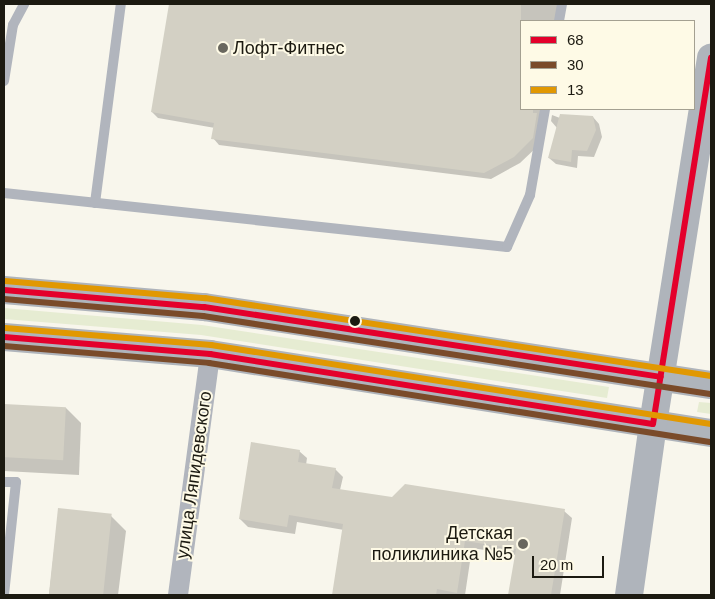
<!DOCTYPE html>
<html>
<head>
<meta charset="utf-8">
<style>
  body { margin:0 }
  #map { position:relative; width:715px; height:599px; overflow:hidden; background:#f8f6ec; font-family:Arial,sans-serif }
  div>[style] { position:absolute }
  .green>* { inset:0; background:#e6ecd2 }
  .shadow>* { inset:0; background:#0003 }
  .building>* { inset:0; background:#d3d0c4; transform-origin:0 0 }
  .lane>* { height:10px; margin:-5px; padding:0 5px; transform-origin:5px; border-radius:5px; background:#b1b5bd }
  .street>* { height:20px; margin:-10px; padding:0 10px; transform-origin:10px; border-radius:10px; background:#b1b5bd }
  .secondary>* { height:28px; margin:-14px; padding:0 14px; transform-origin:14px; border-radius:14px; background:#afb4bb }
  .bus-1>* { height:6px; margin:-3px; padding:0 3px; transform-origin:3px; border-radius:3px; background:#e4002b }
  .bus-2>* { height:6px; margin:-3px; padding:0 3px; transform-origin:3px; border-radius:3px; background:#7a4b2a }
  .bus-3>* { height:6px; margin:-3px; padding:0 3px; transform-origin:3px; border-radius:3px; background:#e19802 }
  .dots>* { width:14px; height:14px; translate:-50% -50%; box-sizing:border-box; border:2px solid #fefae6; border-radius:50% }
  span { translate:-50% -50%; white-space:nowrap; text-align:center; line-height:1.15; -webkit-text-stroke:4px #fefae6; paint-order:stroke }
  .poi-label { font-size:18px; color:#1c1a11 }
  .left { translate:0 -50%; text-align:left }
  .right { translate:-100% -50%; text-align:right }
  .street-label { font-size:18px; color:#1c1a11 }
  .frame { position:absolute; inset:0; border:5px solid #1c1a11; pointer-events:none }
  .legend { position:absolute; left:520px; top:20px; width:175px; height:90px; box-sizing:border-box; background:#fefae6; border:1px solid #a4a091; margin:0; padding:6px 9px; list-style:none; font-size:15px; color:#1c1a11 }
  .legend li { display:flex; align-items:center; gap:10px; height:25px }
  .legend b { width:25px; border:1px solid #a4a091 }
  .scale { position:absolute; left:532px; top:556px; width:72px; height:22px; box-sizing:border-box; border:2px solid #1c1a11; border-top:0; padding-left:6px; font-size:15px; line-height:18px; white-space:nowrap; color:#1c1a11; -webkit-text-stroke:4px #fefae6; paint-order:stroke }
</style>
</head>
<body>
<div id="map">
  <div class="green">
    <i style="clip-path:polygon(4px 308px,202px 325px,609px 387px,607px 398px,201px 335px,4px 319px)"></i>
    <i style="clip-path:polygon(699px 402px,711px 403px,711px 414px,697px 412px)"></i>
  </div>
  <div class="shadow">
    <i style="clip-path:polygon(171px 4px,558px 4px,555px 21px,521px 21px,521px 109px,540px 109px,539px 145px,520px 163px,491px 179px,219px 145px,213px 138px,215px 128px,158px 118px,152px 112px)"></i>
    <i style="clip-path:polygon(552px 115px,560px 118px,593px 117px,599px 124px,602px 137px,594px 157px,578px 156px,577px 168px,556px 164px,549px 158px,557px 128px,551px 121px)"></i>
    <i style="clip-path:polygon(4px 405px,66px 408px,81px 423px,79px 475px,4px 471px)"></i>
    <i style="clip-path:polygon(299px 451px,307px 458px,306px 465px,335px 469px,343px 477px,340px 490px,392px 499px,564px 511px,572px 518px,560px 595px,510px 595px,516px 555px,472px 548px,465px 595px,333px 595px,344px 530px,297px 522px,295px 534px,248px 527px,240px 519px)"></i>
    <i style="clip-path:polygon(59px 509px,111px 516px,126px 531px,118px 595px,49px 595px)"></i>
  </div>
  <div class="building">
    <i style="clip-path:polygon(169px 4px,521px 4px,521px 109px,533px 109px,533px 113px,537px 113px,533px 138px,514px 157px,484px 173px,211px 139px,214px 123px,151px 112px)"></i>
    <i style="clip-path:polygon(560px 114px,593px 116px,596px 130px,587px 151px,572px 150px,571px 162px,548px 158px)"></i>
    <i style="left:4px;top:404px;width:62px;height:53px;rotate:3deg"></i>
    <i style="clip-path:polygon(251px 442px,300px 450px,298px 462px,336px 468px,332px 488px,392px 497px,405px 484px,565px 509px,551px 595px,508px 595px,516px 549px,465px 541px,457px 593px,437px 589px,436px 595px,332px 595px,343px 524px,289px 515px,287px 527px,239px 519px)"></i>
    <i style="left:58px;top:508px;width:54px;height:88px;rotate:6deg"></i>
  </div>
  <div class="lane">
    <i style="left:559px;top:21px;width:17px;rotate:-80deg"></i>
    <i style="left:4px;top:81px;width:57px;rotate:-80.9deg"></i>
    <i style="left:13px;top:25px;width:24px;rotate:-62deg"></i>
    <i style="left:4px;top:193px;width:506px;rotate:6.13deg"></i>
    <i style="left:507px;top:247px;width:57px;rotate:-66.1deg"></i>
    <i style="left:530px;top:195px;width:87px;rotate:-80.1deg"></i>
    <i style="left:95px;top:203px;width:201px;rotate:-82.6deg"></i>
    <i style="left:4px;top:482px;width:12px"></i>
    <i style="left:16px;top:482px;width:114px;rotate:96.1deg"></i>
  </div>
  <div class="street">
    <i style="left:178px;top:595px;width:243px;rotate:-82.4deg"></i>
  </div>
  <div class="secondary">
    <i style="left:4px;top:290px;width:201px;rotate:4.9deg"></i>
    <i style="left:204px;top:307px;width:513px;rotate:8.75deg"></i>
    <i style="left:4px;top:337px;width:207px;rotate:4.7deg"></i>
    <i style="left:210px;top:354px;width:507px;rotate:8.96deg"></i>
    <i style="left:629px;top:595px;width:173px;rotate:-82deg"></i>
    <i style="left:653px;top:424px;width:371px;rotate:-81deg"></i>
  </div>
  <div class="bus-1">
    <i style="left:4px;top:290px;width:201px;rotate:4.9deg"></i>
    <i style="left:204px;top:307px;width:462px;rotate:8.7deg"></i>
    <i style="left:4px;top:337px;width:207px;rotate:4.7deg"></i>
    <i style="left:210px;top:354px;width:448px;rotate:9deg"></i>
    <i style="left:653px;top:424px;width:371px;rotate:-81deg"></i>
  </div>
  <div class="bus-2">
    <i style="left:4px;top:299px;width:200px;rotate:4.9deg"></i>
    <i style="left:203px;top:316px;width:513px;rotate:8.75deg"></i>
    <i style="left:4px;top:346px;width:206px;rotate:4.7deg"></i>
    <i style="left:209px;top:363px;width:507px;rotate:8.96deg"></i>
  </div>
  <div class="bus-3">
    <i style="left:5px;top:281px;width:201px;rotate:4.9deg"></i>
    <i style="left:205px;top:298px;width:512px;rotate:8.76deg"></i>
    <i style="left:5px;top:328px;width:207px;rotate:4.7deg"></i>
    <i style="left:211px;top:345px;width:506px;rotate:8.98deg"></i>
  </div>
  <div class="dots">
    <i style="left:223px;top:48px;background:#69675e"></i>
    <i style="left:355px;top:321px;background:#1c1a11"></i>
    <i style="left:523px;top:544px;background:#69675e"></i>
  </div>
  <div class="poi-label">
    <span class="left" style="left:233px;top:48px">Лофт-Фитнес</span>
    <span class="right" style="left:513px;top:544px">Детская<br>поликлиника №5</span>
  </div>
  <div class="street-label">
    <span style="left:194px;top:475px;rotate:-82deg">улица Ляпидевского</span>
  </div>
  <div class="frame"></div>
  <ul class="legend">
  <li><b style="height:6px;background:#e4002b"></b>68</li>
  <li><b style="height:6px;background:#7a4b2a"></b>30</li>
  <li><b style="height:6px;background:#e19802"></b>13</li>
  </ul>
  <div class="scale">20 m</div>
</div>
</body>
</html>
